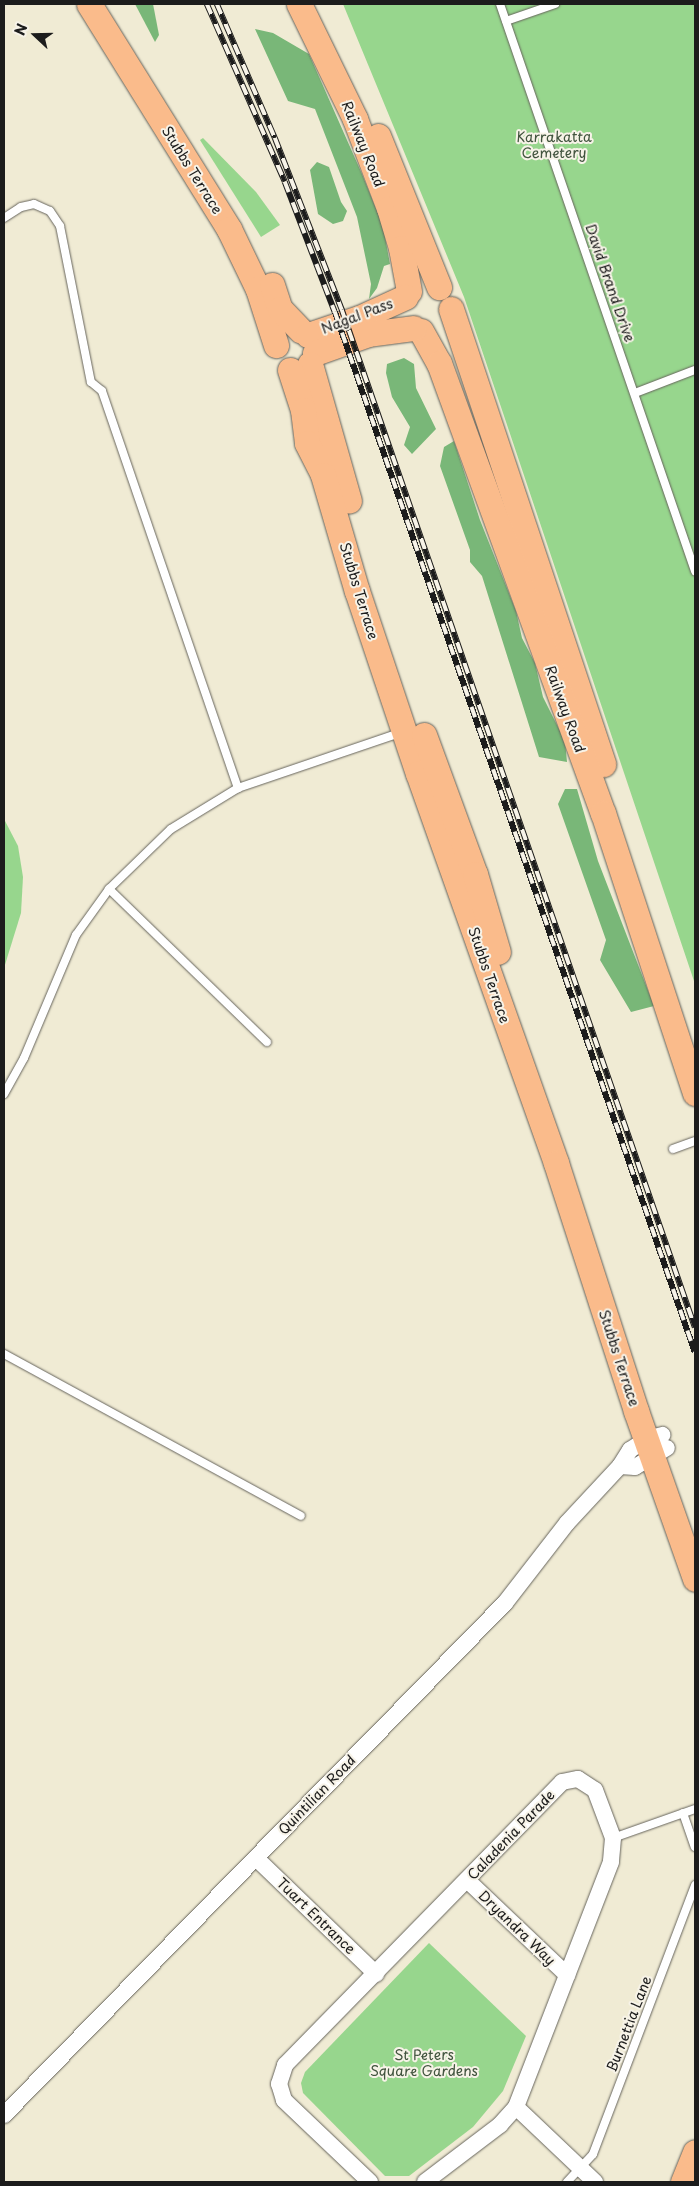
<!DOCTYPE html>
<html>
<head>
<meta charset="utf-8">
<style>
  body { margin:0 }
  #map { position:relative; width:699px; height:2186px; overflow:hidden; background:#f0ebd4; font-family:"Playpen Sans",sans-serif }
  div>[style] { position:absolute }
  .green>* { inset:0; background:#97d68d }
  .forest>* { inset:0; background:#79b778 }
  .roads { filter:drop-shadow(0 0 1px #66645c) drop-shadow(0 0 1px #66645c) }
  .service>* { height:8px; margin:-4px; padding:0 4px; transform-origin:4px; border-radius:4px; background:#fff }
  .minor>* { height:16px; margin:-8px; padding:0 8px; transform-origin:8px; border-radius:8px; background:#fff }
  .primary>* { height:25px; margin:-12.5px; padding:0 12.5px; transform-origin:12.5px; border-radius:12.5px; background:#fabb8b }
  .rail>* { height:5.5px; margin-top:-2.75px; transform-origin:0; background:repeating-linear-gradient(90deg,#f7f3e8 0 11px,#1c1c1c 0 22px); box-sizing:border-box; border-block:1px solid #1c1c1c }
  span { translate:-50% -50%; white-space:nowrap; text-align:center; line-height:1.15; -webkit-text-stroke:4px #f7f3e8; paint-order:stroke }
  .park-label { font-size:14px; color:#41543e }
  .street-label { font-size:14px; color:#1c1c1c }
  .frame { position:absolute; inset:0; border:5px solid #1c1c1c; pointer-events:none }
  .north { position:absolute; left:10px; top:10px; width:50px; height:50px; -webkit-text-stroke:4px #f7f3e8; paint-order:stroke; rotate:291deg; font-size:14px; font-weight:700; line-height:20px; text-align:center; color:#1c1c1c }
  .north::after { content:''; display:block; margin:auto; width:18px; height:22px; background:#1c1c1c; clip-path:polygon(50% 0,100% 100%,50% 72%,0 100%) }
</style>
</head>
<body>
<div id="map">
  <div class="green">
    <i style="clip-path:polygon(343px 4px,695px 4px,695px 984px,464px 297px)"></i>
    <i style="clip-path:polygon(203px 138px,256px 192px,280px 225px,261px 237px,200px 140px)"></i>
    <i style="clip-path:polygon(4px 819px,18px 846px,23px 877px,21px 913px,4px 968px)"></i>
    <i style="clip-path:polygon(429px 1943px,526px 2036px,503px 2091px,473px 2127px,409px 2176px,385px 2176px,303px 2093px,301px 2083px,305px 2072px)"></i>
  </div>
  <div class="forest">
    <i style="clip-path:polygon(135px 4px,153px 4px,159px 35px,155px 42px)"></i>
    <i style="clip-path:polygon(255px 29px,273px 33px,309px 54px,362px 174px,383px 226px,390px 264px,384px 266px,377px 288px,369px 299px,371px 284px,357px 217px,315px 109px,288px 101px)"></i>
    <i style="clip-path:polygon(317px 162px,329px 167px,341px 202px,347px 211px,343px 221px,333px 224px,318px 214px,310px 170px)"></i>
    <i style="clip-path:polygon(404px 358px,414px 364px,416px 388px,436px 429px,412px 454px,404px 445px,410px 427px,392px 397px,386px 373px,387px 364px)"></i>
    <i style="clip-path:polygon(454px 441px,480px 520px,516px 611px,522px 638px,535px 663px,543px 697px,565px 741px,567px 762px,539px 757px,482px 576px,470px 562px,470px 550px,440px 466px,444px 447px)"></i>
    <i style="clip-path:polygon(565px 789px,577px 789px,598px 861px,654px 1006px,631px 1012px,600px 960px,606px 940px,558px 804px)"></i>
  </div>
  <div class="roads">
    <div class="service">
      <i style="left:500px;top:4px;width:600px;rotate:71.02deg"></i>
      <i style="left:506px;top:21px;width:52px;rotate:-19.1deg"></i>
      <i style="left:4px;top:218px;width:20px;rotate:-33deg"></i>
      <i style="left:21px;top:207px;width:13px;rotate:-13deg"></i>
      <i style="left:34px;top:204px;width:17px;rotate:24deg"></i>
      <i style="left:50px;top:211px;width:18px;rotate:56deg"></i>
      <i style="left:60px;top:226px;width:159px;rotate:78.8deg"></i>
      <i style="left:91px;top:382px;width:14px;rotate:39deg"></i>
      <i style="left:102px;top:391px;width:420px;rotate:71.1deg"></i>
      <i style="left:635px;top:393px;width:64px;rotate:-21deg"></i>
      <i style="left:109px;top:889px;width:220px;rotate:44.1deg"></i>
      <i style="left:4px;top:1094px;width:41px;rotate:-60.9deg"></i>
      <i style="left:24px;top:1058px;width:134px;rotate:-67.1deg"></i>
      <i style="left:76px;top:935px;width:57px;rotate:-54.3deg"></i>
      <i style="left:109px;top:889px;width:86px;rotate:-44.1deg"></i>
      <i style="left:171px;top:829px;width:79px;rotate:-31.5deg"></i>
      <i style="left:238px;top:788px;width:171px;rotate:-18.8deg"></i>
      <i style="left:673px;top:1149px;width:23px;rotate:-20deg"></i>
      <i style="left:4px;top:1354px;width:338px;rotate:28.6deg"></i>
      <i style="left:683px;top:1813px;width:36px;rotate:71deg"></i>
      <i style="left:613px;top:1838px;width:87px;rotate:-19.5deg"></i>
      <i style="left:567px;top:2182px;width:38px;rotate:-47deg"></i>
      <i style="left:593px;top:2154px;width:288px;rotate:-69.2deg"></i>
    </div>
    <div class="minor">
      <i style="left:620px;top:1466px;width:15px;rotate:4deg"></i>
      <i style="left:635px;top:1467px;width:37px;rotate:-31deg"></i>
      <i style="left:256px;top:1858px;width:167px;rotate:44deg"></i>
      <i style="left:467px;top:1880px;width:138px;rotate:43.5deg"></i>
      <i style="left:516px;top:2107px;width:109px;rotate:43.5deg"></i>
      <i style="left:4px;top:2115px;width:716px;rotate:-45.62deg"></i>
      <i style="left:505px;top:1603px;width:101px;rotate:-52.2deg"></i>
      <i style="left:567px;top:1523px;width:78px;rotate:-47.1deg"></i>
      <i style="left:620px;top:1466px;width:19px;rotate:-58deg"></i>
      <i style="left:630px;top:1450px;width:20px;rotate:-33deg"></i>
      <i style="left:647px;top:1439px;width:16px;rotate:-15deg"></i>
      <i style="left:370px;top:2182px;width:119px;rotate:-136.4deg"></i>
      <i style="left:284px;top:2100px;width:17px;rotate:-107deg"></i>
      <i style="left:279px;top:2084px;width:20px;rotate:-72deg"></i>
      <i style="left:285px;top:2065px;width:396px;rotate:-45.6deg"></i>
      <i style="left:562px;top:1782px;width:16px;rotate:-11deg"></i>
      <i style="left:578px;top:1779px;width:20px;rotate:33deg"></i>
      <i style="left:595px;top:1790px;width:51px;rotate:69.4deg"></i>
      <i style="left:613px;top:1838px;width:24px;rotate:95deg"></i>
      <i style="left:611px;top:1862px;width:263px;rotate:111.2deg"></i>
      <i style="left:516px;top:2107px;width:24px;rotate:132deg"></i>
      <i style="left:500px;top:2125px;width:94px;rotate:142.8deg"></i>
    </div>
    <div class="primary">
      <i style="left:89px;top:4px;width:265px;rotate:58.1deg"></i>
      <i style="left:229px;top:229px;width:67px;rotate:64.2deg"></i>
      <i style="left:258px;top:289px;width:59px;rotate:72.2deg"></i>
      <i style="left:299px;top:4px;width:128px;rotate:64deg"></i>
      <i style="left:355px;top:119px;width:95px;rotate:69.1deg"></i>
      <i style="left:389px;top:208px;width:42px;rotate:73.3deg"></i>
      <i style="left:401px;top:248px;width:44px;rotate:79.5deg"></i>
      <i style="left:378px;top:136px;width:163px;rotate:68deg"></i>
      <i style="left:272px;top:285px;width:25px;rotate:72deg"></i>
      <i style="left:280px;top:309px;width:30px;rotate:46deg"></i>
      <i style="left:451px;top:309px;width:480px;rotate:71.5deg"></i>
      <i style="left:421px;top:331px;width:37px;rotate:61deg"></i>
      <i style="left:439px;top:363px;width:479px;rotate:70deg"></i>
      <i style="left:603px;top:813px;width:295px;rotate:71.8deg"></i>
      <i style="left:308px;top:335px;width:54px;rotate:-18.4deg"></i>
      <i style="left:359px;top:318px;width:51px;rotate:-24.5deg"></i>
      <i style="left:315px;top:353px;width:56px;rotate:-19.7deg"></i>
      <i style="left:368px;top:334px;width:46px;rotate:-7.4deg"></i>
      <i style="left:310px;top:364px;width:142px;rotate:74.1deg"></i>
      <i style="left:290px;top:370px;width:42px;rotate:72deg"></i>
      <i style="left:303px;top:410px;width:33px;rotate:83deg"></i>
      <i style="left:307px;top:443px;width:36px;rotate:63deg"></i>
      <i style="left:323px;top:475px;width:121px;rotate:73.7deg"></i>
      <i style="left:357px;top:591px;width:192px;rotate:71.5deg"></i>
      <i style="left:418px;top:773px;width:414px;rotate:70.5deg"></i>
      <i style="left:556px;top:1163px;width:261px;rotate:72.1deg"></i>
      <i style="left:636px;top:1411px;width:178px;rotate:70.6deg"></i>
      <i style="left:424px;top:735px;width:148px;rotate:69.9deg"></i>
      <i style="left:475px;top:874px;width:81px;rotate:73.6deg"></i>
      <i style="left:683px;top:2182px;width:32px;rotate:-68deg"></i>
    </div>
  </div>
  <div class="rail">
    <i style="left:207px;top:4px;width:194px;rotate:66.3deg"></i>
    <i style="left:285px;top:182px;width:139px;rotate:69deg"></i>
    <i style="left:335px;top:312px;width:1101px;rotate:70.91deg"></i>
    <i style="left:217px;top:4px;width:146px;rotate:66.6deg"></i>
    <i style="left:275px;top:138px;width:185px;rotate:68.7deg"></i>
    <i style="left:342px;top:310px;width:1077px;rotate:70.86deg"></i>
  </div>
  <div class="park-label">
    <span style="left:554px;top:145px">Karrakatta<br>Cemetery</span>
    <span style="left:424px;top:2063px">St Peters<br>Square Gardens</span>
  </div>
  <div class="street-label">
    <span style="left:363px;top:144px;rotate:68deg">Railway Road</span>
    <span style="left:192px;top:170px;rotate:58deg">Stubbs Terrace</span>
    <span style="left:610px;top:283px;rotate:71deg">David Brand Drive</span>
    <span style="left:357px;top:316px;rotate:-21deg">Nagal Pass</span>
    <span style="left:359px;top:591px;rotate:73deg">Stubbs Terrace</span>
    <span style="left:565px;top:709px;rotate:70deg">Railway Road</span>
    <span style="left:489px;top:975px;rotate:71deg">Stubbs Terrace</span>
    <span style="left:619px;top:1358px;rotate:72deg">Stubbs Terrace</span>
    <span style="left:317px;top:1795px;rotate:-46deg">Quintilian Road</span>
    <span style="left:511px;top:1835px;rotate:-46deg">Caladenia Parade</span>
    <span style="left:316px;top:1916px;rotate:44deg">Tuart Entrance</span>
    <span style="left:517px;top:1928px;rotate:44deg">Dryandra Way</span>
    <span style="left:629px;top:2024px;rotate:-69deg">Burnettia Lane</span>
  </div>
  <div class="frame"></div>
  <div class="north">N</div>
</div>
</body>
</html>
